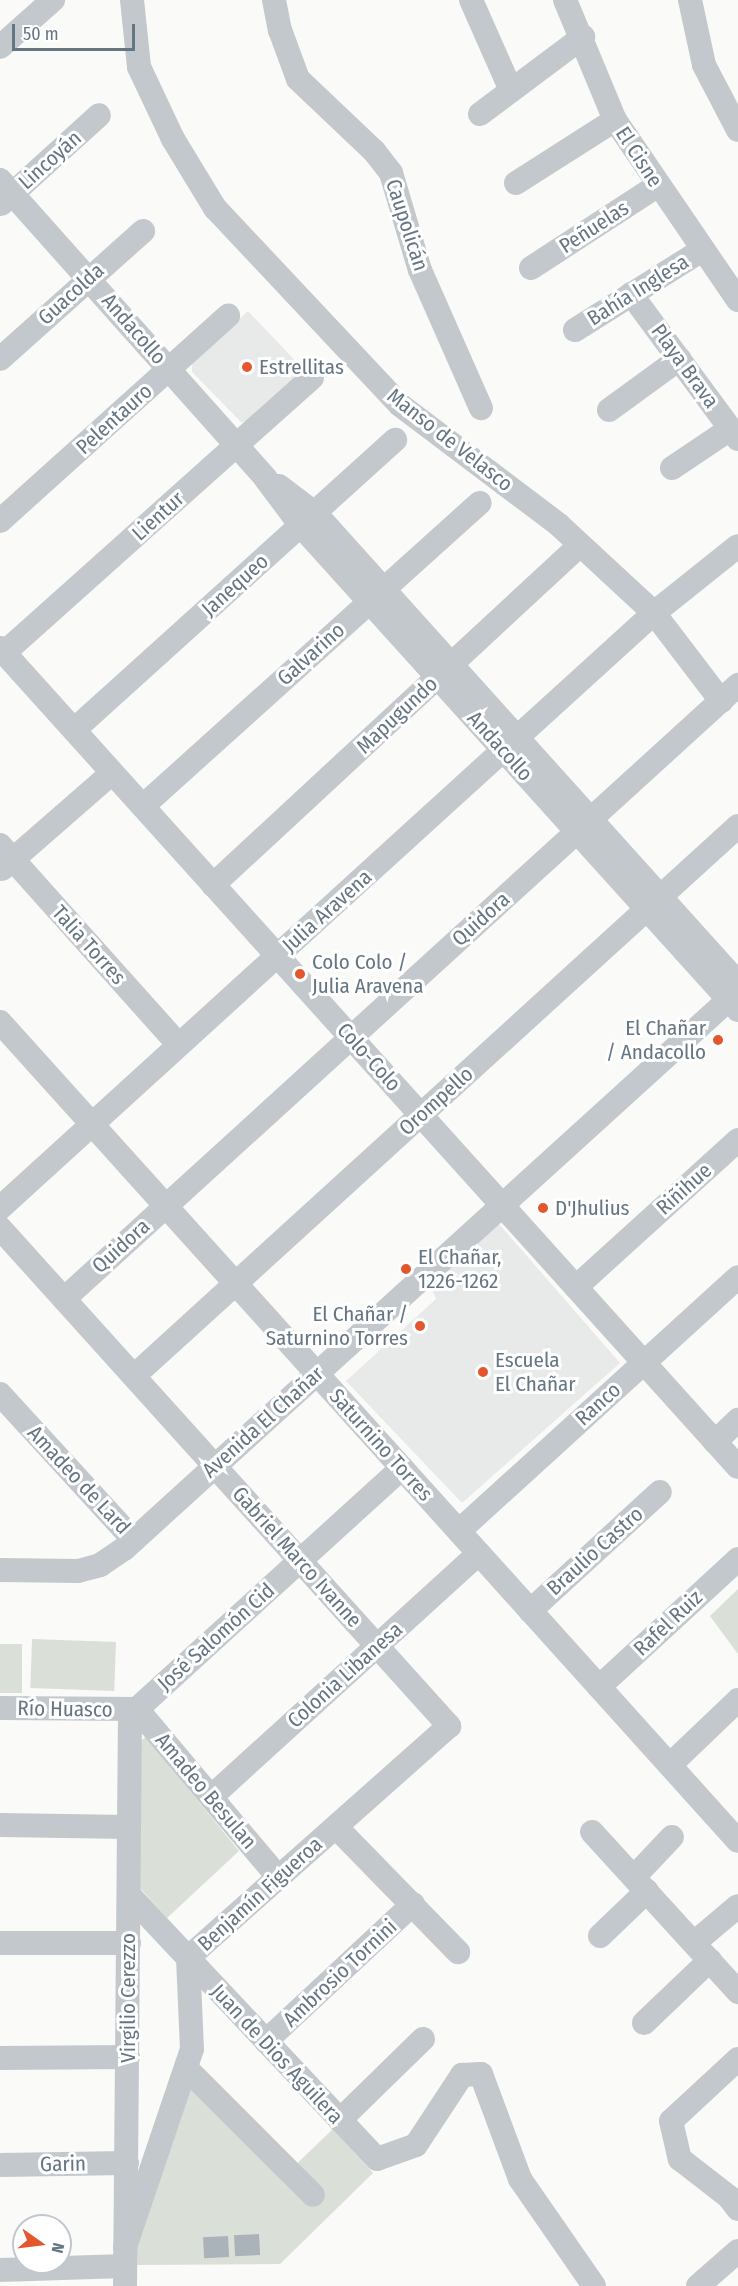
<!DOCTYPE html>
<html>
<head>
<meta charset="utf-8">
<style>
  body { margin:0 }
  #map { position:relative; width:738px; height:2286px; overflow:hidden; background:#fafaf8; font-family:"Fira Sans Condensed",sans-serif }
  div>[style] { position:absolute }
  .built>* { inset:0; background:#e8e9e9 }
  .green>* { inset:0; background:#dadfd7; transform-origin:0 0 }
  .building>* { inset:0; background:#aab3b9; transform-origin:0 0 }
  .minor>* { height:24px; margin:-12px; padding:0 12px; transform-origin:12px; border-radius:12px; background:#c3c8cc }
  .dots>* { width:16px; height:16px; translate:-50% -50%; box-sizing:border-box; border:3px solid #fff; border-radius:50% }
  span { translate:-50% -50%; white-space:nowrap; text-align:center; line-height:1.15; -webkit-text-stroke:6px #fff; paint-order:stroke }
  .street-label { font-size:21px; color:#657683 }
  .poi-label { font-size:21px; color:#657683 }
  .left { translate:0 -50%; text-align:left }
  .right { translate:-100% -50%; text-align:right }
  .north { position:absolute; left:12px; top:2214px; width:60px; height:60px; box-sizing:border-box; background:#fff; border:2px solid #c1c8cd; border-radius:50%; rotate:104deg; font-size:16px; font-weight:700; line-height:24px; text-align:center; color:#657683 }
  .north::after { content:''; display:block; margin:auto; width:21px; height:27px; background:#e4572e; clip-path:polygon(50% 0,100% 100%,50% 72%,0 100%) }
  .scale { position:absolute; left:12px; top:24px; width:123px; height:27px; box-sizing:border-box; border:3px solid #657683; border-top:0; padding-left:8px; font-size:18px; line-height:21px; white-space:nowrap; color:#657683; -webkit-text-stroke:4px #fff; paint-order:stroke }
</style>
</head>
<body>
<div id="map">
  <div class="built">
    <i style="clip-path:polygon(248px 311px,305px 371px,250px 423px,241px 422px,192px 372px,192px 364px)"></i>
    <i style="clip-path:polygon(499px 1224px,620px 1363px,462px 1503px,346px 1381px,436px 1299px,431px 1287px)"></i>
  </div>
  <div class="green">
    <i style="clip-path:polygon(738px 1589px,738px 1654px,710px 1616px)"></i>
    <i style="left:116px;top:1642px;width:49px;height:84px;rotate:92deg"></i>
    <i style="left:0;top:1644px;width:22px;height:49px"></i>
    <i style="clip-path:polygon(146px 1737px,239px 1851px,167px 1918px,139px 1887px,140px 1741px)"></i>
    <i style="clip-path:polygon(194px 2080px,286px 2174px,333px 2129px,373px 2173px,280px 2264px,136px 2265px,135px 2250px)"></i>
  </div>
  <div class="building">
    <i style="left:259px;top:2234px;width:21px;height:25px;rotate:87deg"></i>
    <i style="left:228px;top:2236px;width:21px;height:25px;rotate:87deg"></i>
  </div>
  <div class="minor">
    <i style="left:132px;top:0;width:67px;rotate:84deg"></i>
    <i style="left:139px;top:67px;width:80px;rotate:64.7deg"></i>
    <i style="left:173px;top:139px;width:81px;rotate:58.7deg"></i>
    <i style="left:215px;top:208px;width:270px;rotate:46.8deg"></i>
    <i style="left:400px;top:405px;width:199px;rotate:37deg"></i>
    <i style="left:559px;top:525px;width:129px;rotate:42.8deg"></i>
    <i style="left:654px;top:613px;width:111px;rotate:52.7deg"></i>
    <i style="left:274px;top:0;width:31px;rotate:79deg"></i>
    <i style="left:280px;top:30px;width:52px;rotate:69.8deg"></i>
    <i style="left:298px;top:79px;width:105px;rotate:43.5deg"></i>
    <i style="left:374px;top:151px;width:28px;rotate:52deg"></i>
    <i style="left:391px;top:173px;width:101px;rotate:73.4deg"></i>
    <i style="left:420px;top:270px;width:151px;rotate:66.2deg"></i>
    <i style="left:471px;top:0;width:96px;rotate:66.1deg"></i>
    <i style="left:565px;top:0;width:130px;rotate:67.4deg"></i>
    <i style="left:615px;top:120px;width:218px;rotate:55.7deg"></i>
    <i style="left:690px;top:0;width:66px;rotate:77.8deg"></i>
    <i style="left:704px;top:65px;width:73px;rotate:62.4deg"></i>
    <i style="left:0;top:47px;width:71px;rotate:-41.6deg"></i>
    <i style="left:480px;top:114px;width:129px;rotate:-36.8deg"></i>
    <i style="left:0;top:180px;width:400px;rotate:48.3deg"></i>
    <i style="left:266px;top:479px;width:59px;rotate:53.3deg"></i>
    <i style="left:301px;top:526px;width:652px;rotate:47.92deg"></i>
    <i style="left:516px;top:183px;width:117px;rotate:-32.5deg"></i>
    <i style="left:1px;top:204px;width:132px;rotate:-42.2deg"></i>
    <i style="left:531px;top:268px;width:150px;rotate:-33.1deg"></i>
    <i style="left:631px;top:294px;width:180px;rotate:53.6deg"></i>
    <i style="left:575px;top:330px;width:150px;rotate:-32.2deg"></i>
    <i style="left:0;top:359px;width:192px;rotate:-41.8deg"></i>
    <i style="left:609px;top:410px;width:87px;rotate:-36.1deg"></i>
    <i style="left:672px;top:468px;width:70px;rotate:-33.9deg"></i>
    <i style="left:279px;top:486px;width:46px;rotate:37.1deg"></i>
    <i style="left:316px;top:514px;width:631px;rotate:48.02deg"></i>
    <i style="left:0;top:521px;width:307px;rotate:-42deg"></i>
    <i style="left:0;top:648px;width:1102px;rotate:47.98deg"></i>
    <i style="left:4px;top:653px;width:413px;rotate:-41.8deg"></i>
    <i style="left:74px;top:730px;width:433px;rotate:-42.1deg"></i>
    <i style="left:143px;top:806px;width:453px;rotate:-42deg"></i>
    <i style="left:0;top:845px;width:268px;rotate:48.2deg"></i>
    <i style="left:2px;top:869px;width:146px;rotate:-41.1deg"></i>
    <i style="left:213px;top:885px;width:500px;rotate:-42.81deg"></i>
    <i style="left:0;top:1022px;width:1102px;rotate:47.98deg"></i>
    <i style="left:0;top:1208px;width:884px;rotate:-42.3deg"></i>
    <i style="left:654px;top:613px;width:107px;rotate:-38.6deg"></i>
    <i style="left:0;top:1228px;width:671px;rotate:47.96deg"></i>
    <i style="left:449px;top:1726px;width:349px;rotate:138.4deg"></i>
    <i style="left:188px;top:1958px;width:91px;rotate:87.5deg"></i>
    <i style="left:192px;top:2049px;width:209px;rotate:108.7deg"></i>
    <i style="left:576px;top:1287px;width:219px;rotate:-42.2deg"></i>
    <i style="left:64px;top:1299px;width:912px;rotate:-42.33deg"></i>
    <i style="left:134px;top:1376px;width:817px;rotate:-42.32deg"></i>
    <i style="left:0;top:1394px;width:198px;rotate:47.5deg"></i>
    <i style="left:715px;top:1442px;width:32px;rotate:-44deg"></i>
    <i style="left:459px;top:1531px;width:377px;rotate:-42.3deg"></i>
    <i style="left:0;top:1570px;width:78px;rotate:0.7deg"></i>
    <i style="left:78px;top:1571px;width:23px;rotate:-15deg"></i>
    <i style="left:100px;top:1565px;width:29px;rotate:-34deg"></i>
    <i style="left:124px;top:1549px;width:830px;rotate:-42.26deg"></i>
    <i style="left:530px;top:1611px;width:176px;rotate:-42.5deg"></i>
    <i style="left:599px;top:1687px;width:189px;rotate:-42.6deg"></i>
    <i style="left:0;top:1708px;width:137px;rotate:0.4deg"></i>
    <i style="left:137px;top:1709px;width:221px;rotate:50deg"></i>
    <i style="left:137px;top:1709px;width:358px;rotate:-42.3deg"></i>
    <i style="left:670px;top:1765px;width:94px;rotate:-43.7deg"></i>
    <i style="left:211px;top:1797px;width:362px;rotate:-42.3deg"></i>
    <i style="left:0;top:1825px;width:129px;rotate:0.9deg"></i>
    <i style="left:336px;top:1827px;width:175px;rotate:45.7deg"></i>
    <i style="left:592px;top:1832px;width:217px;rotate:47.6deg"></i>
    <i style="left:634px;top:1877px;width:55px;rotate:-46.5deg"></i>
    <i style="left:129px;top:1895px;width:362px;rotate:46.8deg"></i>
    <i style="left:377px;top:2159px;width:41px;rotate:-19.7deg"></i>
    <i style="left:416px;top:2145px;width:84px;rotate:-56.7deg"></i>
    <i style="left:462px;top:2075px;width:19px;rotate:-3deg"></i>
    <i style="left:481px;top:2074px;width:112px;rotate:69.6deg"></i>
    <i style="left:520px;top:2179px;width:130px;rotate:55.3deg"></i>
    <i style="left:600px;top:1936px;width:65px;rotate:-43.8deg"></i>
    <i style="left:0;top:1943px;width:129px"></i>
    <i style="left:694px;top:1943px;width:57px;rotate:-40.1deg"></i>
    <i style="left:644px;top:2023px;width:91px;rotate:-43.7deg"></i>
    <i style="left:266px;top:2041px;width:201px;rotate:-43deg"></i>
    <i style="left:0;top:2058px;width:128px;rotate:-0.4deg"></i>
    <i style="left:738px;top:2059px;width:91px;rotate:137.2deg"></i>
    <i style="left:671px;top:2121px;width:39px;rotate:77deg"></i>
    <i style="left:680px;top:2159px;width:62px;rotate:37.8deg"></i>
    <i style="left:729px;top:2197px;width:15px;rotate:53deg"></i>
    <i style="left:187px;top:2069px;width:178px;rotate:45deg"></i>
    <i style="left:340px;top:2120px;width:116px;rotate:-44.3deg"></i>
    <i style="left:0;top:2165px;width:127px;rotate:-0.9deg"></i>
    <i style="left:0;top:2270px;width:125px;rotate:-1.8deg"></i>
    <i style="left:125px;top:2286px;width:576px;rotate:-89.5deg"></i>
    <i style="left:698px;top:2286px;width:53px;rotate:-41.2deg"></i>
  </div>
  <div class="dots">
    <i style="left:247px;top:367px;background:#e4572e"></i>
    <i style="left:300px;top:974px;background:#e4572e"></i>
    <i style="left:718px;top:1040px;background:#e4572e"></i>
    <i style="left:543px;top:1208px;background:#e4572e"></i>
    <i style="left:406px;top:1269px;background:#e4572e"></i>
    <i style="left:420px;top:1326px;background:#e4572e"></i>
    <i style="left:483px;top:1372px;background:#e4572e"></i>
  </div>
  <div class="street-label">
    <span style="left:639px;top:157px;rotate:57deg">El Cisne</span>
    <span style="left:50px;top:160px;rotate:-42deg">Lincoyán</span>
    <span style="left:407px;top:225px;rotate:72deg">Caupolicán</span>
    <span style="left:594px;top:227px;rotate:-33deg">Peñuelas</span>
    <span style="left:638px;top:290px;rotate:-32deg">Bahía Inglesa</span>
    <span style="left:71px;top:294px;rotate:-42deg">Guacolda</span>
    <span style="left:134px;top:329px;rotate:49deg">Andacollo</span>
    <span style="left:685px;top:366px;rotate:54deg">Playa Brava</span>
    <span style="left:114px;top:419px;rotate:-42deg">Pelentauro</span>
    <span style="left:450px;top:440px;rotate:38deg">Manso de Velasco</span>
    <span style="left:158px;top:516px;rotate:-42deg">Lientur</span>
    <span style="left:235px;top:585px;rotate:-42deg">Janequeo</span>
    <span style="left:311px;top:654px;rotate:-42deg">Galvarino</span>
    <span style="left:397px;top:715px;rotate:-43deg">Mapugundo</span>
    <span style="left:500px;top:746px;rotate:48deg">Andacollo</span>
    <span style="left:327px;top:911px;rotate:-42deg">Julia Aravena</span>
    <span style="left:481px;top:919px;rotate:-42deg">Quidora</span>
    <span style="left:89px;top:945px;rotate:48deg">Talia Torres</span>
    <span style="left:369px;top:1057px;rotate:48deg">Colo-Colo</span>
    <span style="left:436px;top:1101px;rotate:-42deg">Orompello</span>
    <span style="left:684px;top:1189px;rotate:-42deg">Riñihue</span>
    <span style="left:121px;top:1246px;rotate:-42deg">Quidora</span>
    <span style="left:598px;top:1404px;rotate:-42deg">Ranco</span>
    <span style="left:263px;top:1422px;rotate:-42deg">Avenida El Chañar</span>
    <span style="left:381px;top:1445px;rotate:48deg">Saturnino Torres</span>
    <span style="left:79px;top:1480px;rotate:47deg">Amadeo de Lard</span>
    <span style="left:595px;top:1551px;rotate:-42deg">Braulio Castro</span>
    <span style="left:297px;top:1557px;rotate:48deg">Gabriel Marco Ivanne</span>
    <span style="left:668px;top:1623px;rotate:-43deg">Rafel Ruiz</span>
    <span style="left:216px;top:1637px;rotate:-42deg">José Salomón Cid</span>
    <span style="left:345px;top:1675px;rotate:-42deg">Colonia Libanesa</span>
    <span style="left:65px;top:1709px;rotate:1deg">Río Huasco</span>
    <span style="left:206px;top:1791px;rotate:50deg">Amadeo Besulan</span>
    <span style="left:260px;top:1894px;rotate:-42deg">Benjamín Figueroa</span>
    <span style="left:340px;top:1973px;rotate:-43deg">Ambrosio Tornini</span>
    <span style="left:128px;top:1998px;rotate:-90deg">Virgilio Cerezzo</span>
    <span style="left:277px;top:2054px;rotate:47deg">Juan de Dios Aguilera</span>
    <span style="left:63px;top:2164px;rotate:-1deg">Garin</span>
  </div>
  <div class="poi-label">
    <span class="left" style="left:259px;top:367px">Estrellitas</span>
    <span class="left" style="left:312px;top:974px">Colo Colo /<br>Julia Aravena</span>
    <span class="right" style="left:706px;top:1040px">El Chañar<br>/ Andacollo</span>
    <span class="left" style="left:555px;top:1208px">D'Jhulius</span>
    <span class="left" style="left:418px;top:1269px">El Chañar,<br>1226-1262</span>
    <span class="right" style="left:408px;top:1326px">El Chañar /<br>Saturnino Torres</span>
    <span class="left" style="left:495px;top:1372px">Escuela<br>El Chañar</span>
  </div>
  <div class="north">N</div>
  <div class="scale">50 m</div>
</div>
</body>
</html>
